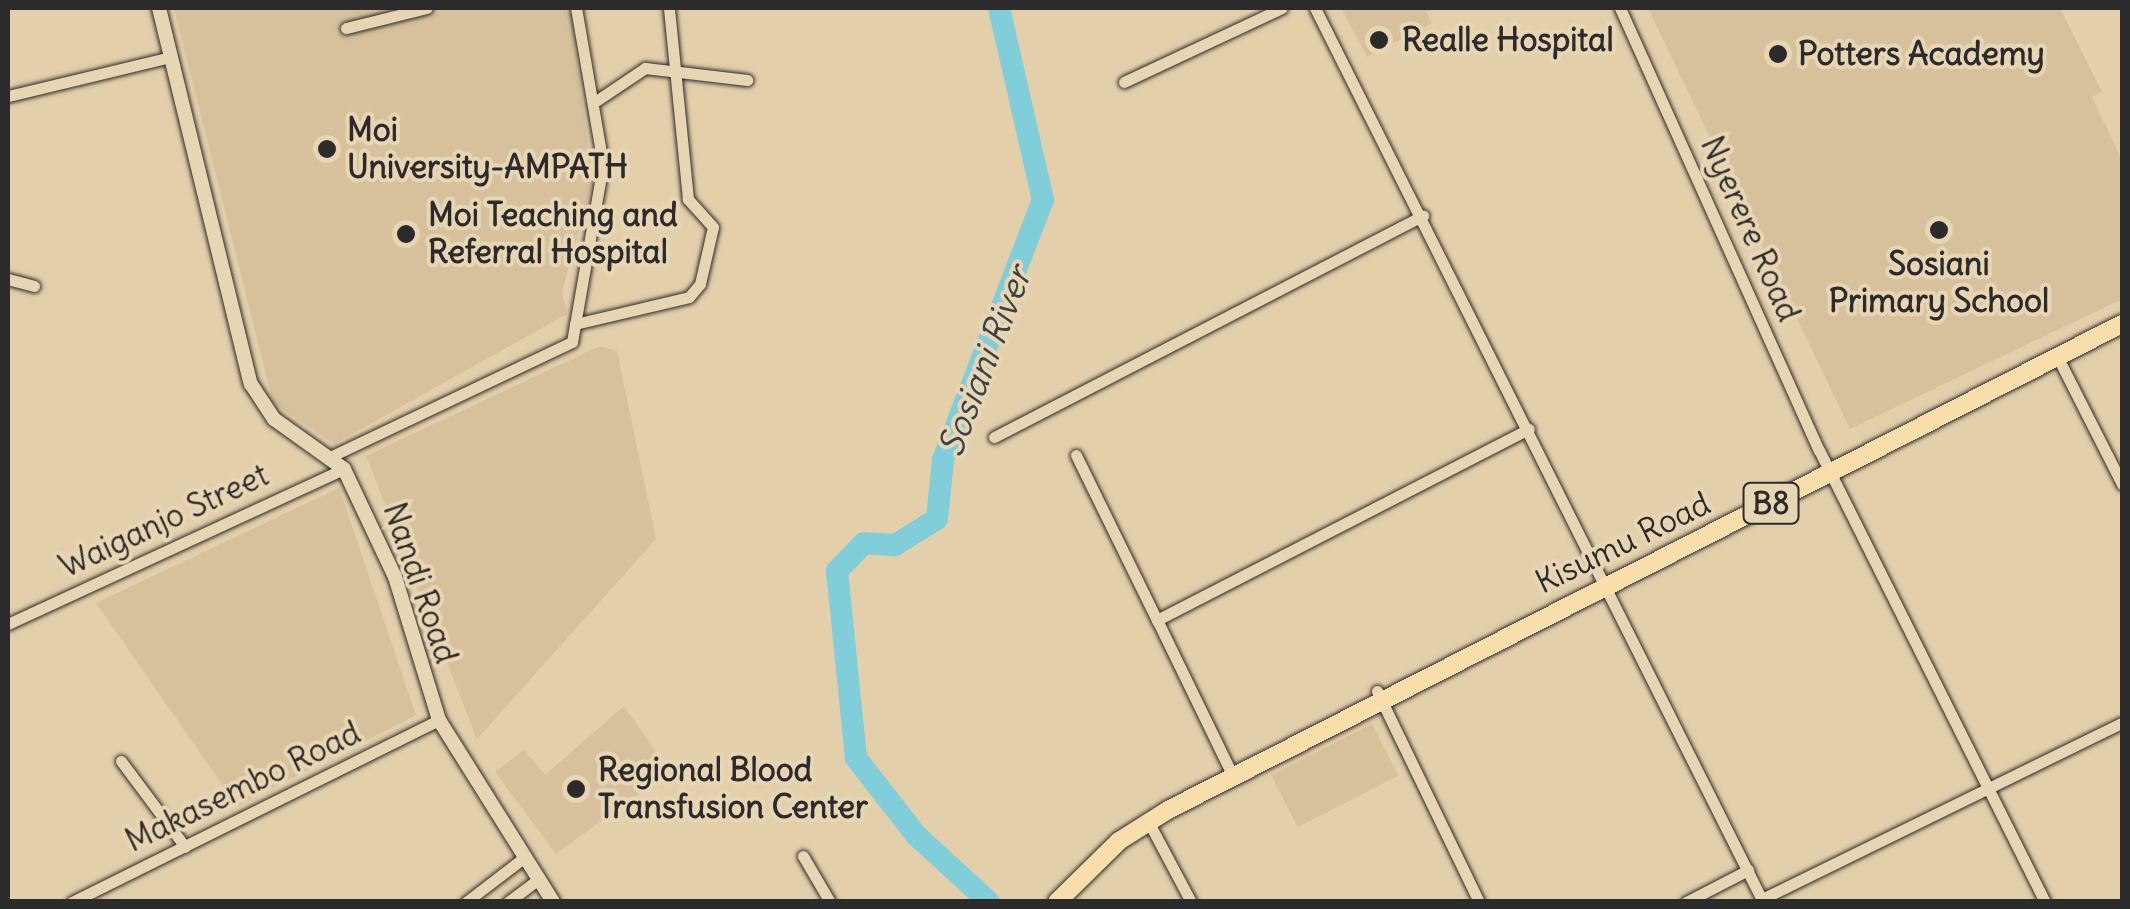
<!DOCTYPE html>
<html>
<head>
<meta charset="utf-8">
<style>
  body { margin:0 }
  #map { position:relative; width:2130px; height:909px; overflow:hidden; background:#e4cfab; font-family:Delius,sans-serif }
  div>[style] { position:absolute }
  .built>* { inset:0; background:#d6c19c; transform-origin:0 0 }
  .river>* { height:22px; margin:-11px; padding:0 11px; transform-origin:11px; border-radius:11px; background:#7fceda }
  .roads { filter:drop-shadow(0 0 2px #2b2b2b) drop-shadow(0 0 2px #2b2b2b) }
  .minor>* { height:11px; margin:-5.5px; padding:0 5.5px; transform-origin:5.5px; border-radius:5.5px; background:#e8d5b3 }
  .tertiary>* { height:14px; margin:-7px; padding:0 7px; transform-origin:7px; border-radius:7px; background:#e8d5b3 }
  .trunk>* { height:18px; margin:-9px; padding:0 9px; transform-origin:9px; border-radius:9px; background:#f8deab }
  .dots>* { width:28px; height:28px; translate:-50% -50%; box-sizing:border-box; border:5px solid #e8d5b3; border-radius:50% }
  span { translate:-50% -50%; white-space:nowrap; text-align:center; line-height:1.15; -webkit-text-stroke:8px #e8d5b3; paint-order:stroke }
  .shield-label span { padding:2px 8px; background:#e8d5b3; border:2px solid; border-radius:8px; -webkit-text-stroke-width:0 }
  .shield-label { font-size:30px; color:#2b2b2b; font-weight:700 }
  .poi-label { font-size:32px; color:#2b2b2b; font-weight:700 }
  .left { translate:0 -50%; text-align:left }
  .street-label { font-size:32px; color:#2b2b2b }
  .water-label { font-size:35px; color:#384345; font-style:italic }
  .frame { position:absolute; inset:0; border:10px solid #2b2b2b; pointer-events:none }
</style>
</head>
<body>
<div id="map">
  <div class="built">
    <i style="clip-path:polygon(174px 8px,570px 8px,593px 180px,562px 292px,567px 314px,334px 444px,273px 403px)"></i>
    <i style="clip-path:polygon(1341px 8px,1437px 8px,1426px 12px,1432px 23px,1367px 57px)"></i>
    <i style="clip-path:polygon(1648px 8px,2060px 8px,2102px 92px,2092px 97px,2122px 160px,2122px 299px,1850px 429px)"></i>
    <i style="clip-path:polygon(600px 346px,617px 351px,656px 539px,477px 739px,366px 456px)"></i>
    <i style="clip-path:polygon(339px 488px,416px 715px,237px 806px,96px 603px)"></i>
    <i style="clip-path:polygon(624px 706px,669px 771px,556px 854px,495px 772px,524px 750px,545px 775px)"></i>
    <i style="left:1372px;top:724px;width:58px;height:113px;rotate:63deg"></i>
  </div>
  <div class="river">
    <i style="left:989px;top:902px;width:99px;rotate:-137.5deg"></i>
    <i style="left:916px;top:835px;width:98px;rotate:-127.9deg"></i>
    <i style="left:856px;top:758px;width:188px;rotate:-95.8deg"></i>
    <i style="left:837px;top:571px;width:39px;rotate:-46deg"></i>
    <i style="left:864px;top:543px;width:31px;rotate:4deg"></i>
    <i style="left:895px;top:545px;width:49px;rotate:-31.8deg"></i>
    <i style="left:937px;top:519px;width:59px;rotate:-84.2deg"></i>
    <i style="left:943px;top:460px;width:279px;rotate:-69deg"></i>
    <i style="left:1043px;top:200px;width:197px;rotate:-102.9deg"></i>
  </div>
  <div class="roads">
    <div class="minor">
      <i style="left:1315px;top:8px;width:1000px;rotate:63.38deg"></i>
      <i style="left:1620px;top:8px;width:485px;rotate:65.8deg"></i>
      <i style="left:1819px;top:450px;width:505px;rotate:63.43deg"></i>
      <i style="left:346px;top:28px;width:83px;rotate:-13.9deg"></i>
      <i style="left:1124px;top:82px;width:174px;rotate:-25.1deg"></i>
      <i style="left:8px;top:96px;width:167px;rotate:-13.5deg"></i>
      <i style="left:593px;top:103px;width:63px;rotate:-33.9deg"></i>
      <i style="left:645px;top:68px;width:103px;rotate:6.7deg"></i>
      <i style="left:8px;top:279px;width:27px;rotate:15deg"></i>
      <i style="left:575px;top:324px;width:117px;rotate:-13.3deg"></i>
      <i style="left:689px;top:297px;width:17px;rotate:-50deg"></i>
      <i style="left:700px;top:284px;width:58px;rotate:-77.2deg"></i>
      <i style="left:713px;top:227px;width:38px;rotate:-132deg"></i>
      <i style="left:688px;top:199px;width:192px;rotate:-95.7deg"></i>
      <i style="left:2057px;top:356px;width:144px;rotate:63.1deg"></i>
      <i style="left:994px;top:437px;width:483px;rotate:-27.3deg"></i>
      <i style="left:334px;top:455px;width:263px;rotate:-25.4deg"></i>
      <i style="left:572px;top:342px;width:181px;rotate:-80.1deg"></i>
      <i style="left:603px;top:164px;width:158px;rotate:-99.8deg"></i>
      <i style="left:1076px;top:455px;width:184px;rotate:63.9deg"></i>
      <i style="left:8px;top:624px;width:370px;rotate:-24.8deg"></i>
      <i style="left:1377px;top:691px;width:234px;rotate:64.2deg"></i>
      <i style="left:121px;top:761px;width:107px;rotate:53.3deg"></i>
      <i style="left:1229px;top:768px;width:165px;rotate:-115.9deg"></i>
      <i style="left:1157px;top:620px;width:418px;rotate:-27.2deg"></i>
      <i style="left:1148px;top:821px;width:92px;rotate:62deg"></i>
      <i style="left:803px;top:856px;width:53px;rotate:59.6deg"></i>
      <i style="left:1762px;top:899px;width:401px;rotate:-26.1deg"></i>
      <i style="left:72px;top:902px;width:410px;rotate:-26.4deg"></i>
      <i style="left:466px;top:902px;width:71px;rotate:-37.5deg"></i>
      <i style="left:508px;top:902px;width:36px;rotate:-37deg"></i>
      <i style="left:1686px;top:902px;width:70px;rotate:-27.3deg"></i>
    </div>
    <div class="tertiary">
      <i style="left:159px;top:8px;width:387px;rotate:76.3deg"></i>
      <i style="left:251px;top:384px;width:42px;rotate:56.7deg"></i>
      <i style="left:274px;top:419px;width:86px;rotate:35.5deg"></i>
      <i style="left:344px;top:469px;width:119px;rotate:64.7deg"></i>
      <i style="left:395px;top:577px;width:150px;rotate:72.9deg"></i>
      <i style="left:439px;top:720px;width:215px;rotate:57.9deg"></i>
    </div>
    <div class="trunk">
      <i style="left:1057px;top:902px;width:87px;rotate:-44.5deg"></i>
      <i style="left:1119px;top:841px;width:58px;rotate:-32.3deg"></i>
      <i style="left:1168px;top:810px;width:1071px;rotate:-27deg"></i>
    </div>
  </div>
  <div class="dots">
    <i style="left:1379px;top:40px;background:#2b2b2b"></i>
    <i style="left:1778px;top:54px;background:#2b2b2b"></i>
    <i style="left:327px;top:149px;background:#2b2b2b"></i>
    <i style="left:1939px;top:230px;background:#2b2b2b"></i>
    <i style="left:406px;top:234px;background:#2b2b2b"></i>
    <i style="left:576px;top:789px;background:#2b2b2b"></i>
  </div>
  <div class="shield-label">
    <span style="left:1771px;top:503px">B8</span>
  </div>
  <div class="poi-label">
    <span class="left" style="left:1402px;top:40px">Realle Hospital</span>
    <span class="left" style="left:1798px;top:54px">Potters Academy</span>
    <span class="left" style="left:347px;top:149px">Moi<br>University-AMPATH</span>
    <span class="left" style="left:428px;top:234px">Moi Teaching and<br>Referral Hospital</span>
    <span style="left:1939px;top:283px">Sosiani<br>Primary School</span>
    <span class="left" style="left:598px;top:789px">Regional Blood<br>Transfusion Center</span>
  </div>
  <div class="street-label">
    <span style="left:1750px;top:229px;rotate:66deg">Nyerere Road</span>
    <span style="left:164px;top:521px;rotate:-25deg">Waiganjo Street</span>
    <span style="left:1623px;top:543px;rotate:-26deg">Kisumu Road</span>
    <span style="left:420px;top:583px;rotate:71deg">Nandi Road</span>
    <span style="left:243px;top:787px;rotate:-26deg">Makasembo Road</span>
  </div>
  <div class="water-label">
    <span style="left:984px;top:361px;rotate:-69deg">Sosiani River</span>
  </div>
  <div class="frame"></div>
</div>
</body>
</html>
